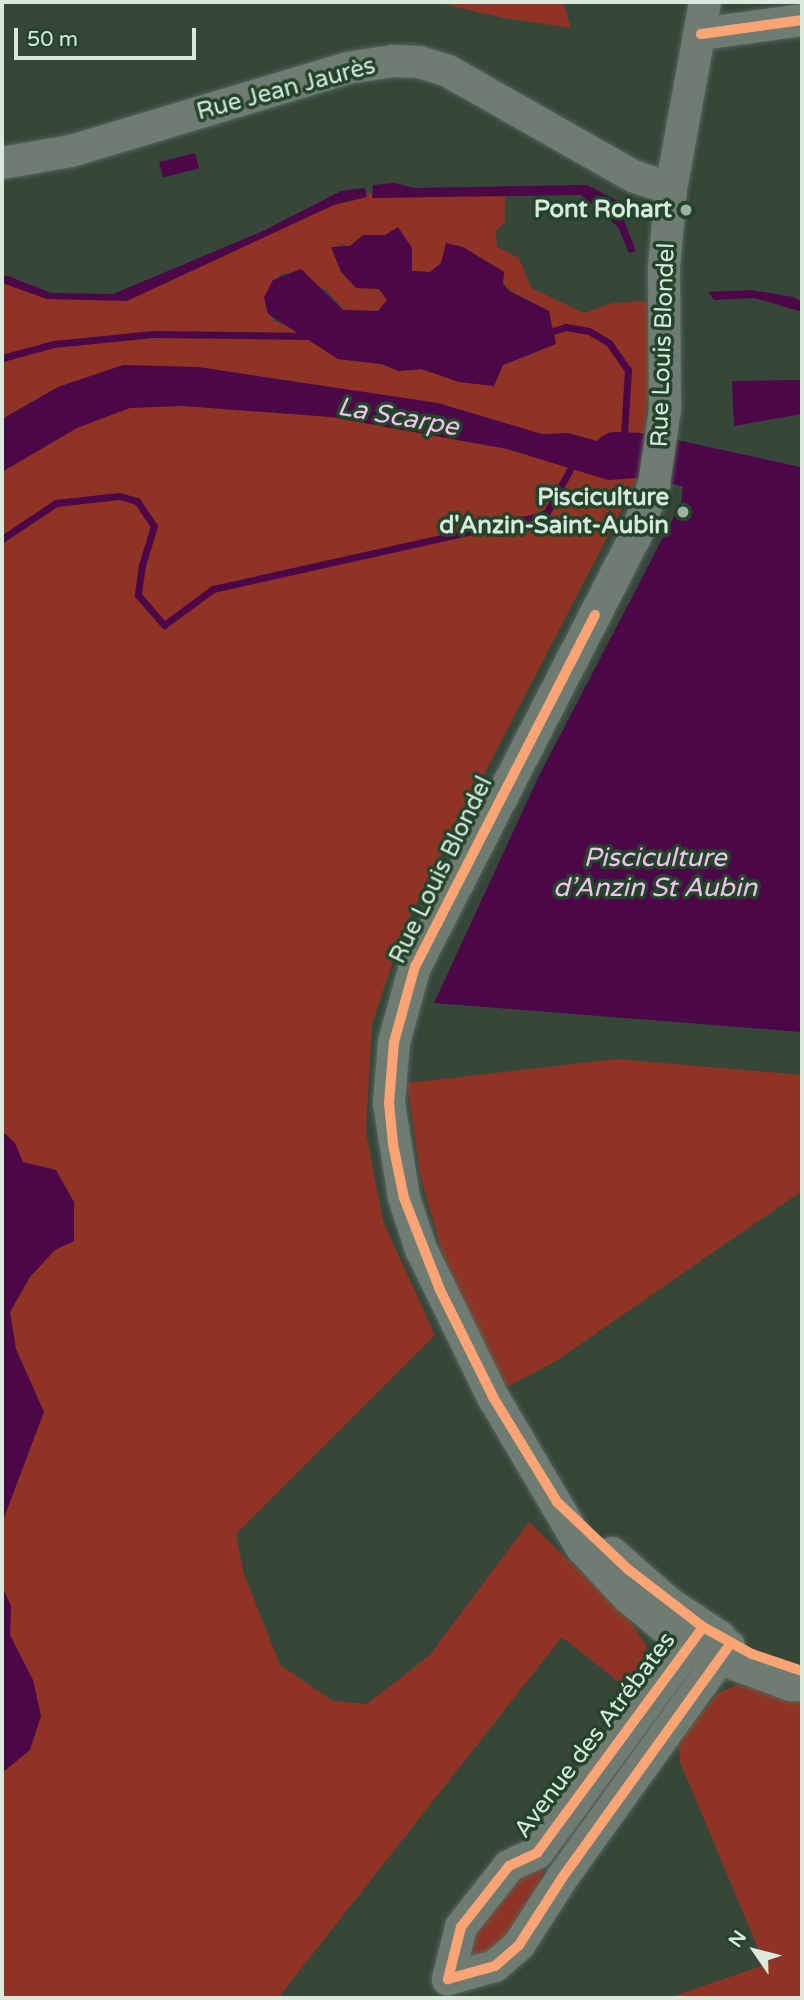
<!DOCTYPE html>
<html>
<head>
<meta charset="utf-8">
<style>
  body { margin:0 }
  #map { position:relative; width:804px; height:2000px; overflow:hidden; background:#36473a; font-family:"Varela Round",sans-serif }
  div>[style] { position:absolute }
  .green>* { inset:0; background:#8f3425 }
  .water>* { inset:0; background:#4b0748; transform-origin:0 0 }
  .stream>* { height:7px; margin:-3.5px; padding:0 3.5px; transform-origin:3.5px; border-radius:3.5px; background:#4b0748 }
  .river>* { height:44px; margin:-22px; padding:0 22px; transform-origin:22px; border-radius:22px; background:#4b0748 }
  .roads { filter:drop-shadow(0 0 2px #56655a) drop-shadow(0 0 2px #56655a) }
  .minor>* { height:32px; margin:-16px; padding:0 16px; transform-origin:16px; border-radius:16px; background:#6f7c71 }
  .cycleway>* { height:10px; margin:-5px; padding:0 5px; transform-origin:5px; border-radius:5px; background:#fda474 }
  .dots>* { width:19px; height:19px; translate:-50% -50%; box-sizing:border-box; border:4px solid #23442b; border-radius:50% }
  span { translate:-50% -50%; white-space:nowrap; text-align:center; line-height:1.15; -webkit-text-stroke:7px #23442b; paint-order:stroke }
  .street-label { font-size:24px; color:#d7eadb }
  .poi-label { font-size:24px; color:#d7eadb; font-weight:700 }
  .right { translate:-100% -50%; text-align:right }
  .water-label { font-size:26px; color:#f3c2ec; font-style:italic }
  .frame { position:absolute; inset:0; border:4px solid #d7eadb; pointer-events:none }
  .north { position:absolute; left:720px; top:1916px; width:70px; height:70px; -webkit-text-stroke:5px #23442b; paint-order:stroke; rotate:305deg; font-size:19px; font-weight:700; line-height:28px; text-align:center; color:#d7eadb }
  .north::after { content:''; display:block; margin:auto; width:24px; height:32px; background:#d7eadb; clip-path:polygon(50% 0,100% 100%,50% 72%,0 100%) }
  .scale { position:absolute; left:14px; top:28px; width:182px; height:32px; box-sizing:border-box; border:4px solid #d7eadb; border-top:0; padding-left:9px; font-size:21px; line-height:24px; white-space:nowrap; color:#d7eadb; -webkit-text-stroke:5px #23442b; paint-order:stroke }
</style>
</head>
<body>
<div id="map">
  <div class="green">
    <i style="clip-path:polygon(435px 2px,563px 2px,571px 28px,504px 18px)"></i>
    <i style="clip-path:polygon(evenodd,395px 191px,505px 191px,505px 223px,496px 230px,497px 247px,519px 258px,531px 288px,584px 313px,613px 303px,646px 301px,651px 364px,642px 455px,638px 478px,404px 928px,372px 1024px,366px 1132px,383px 1221px,435px 1335px,236px 1534px,244px 1574px,280px 1665px,333px 1701px,367px 1704px,430px 1655px,529px 1522px,599px 1590px,618px 1602px,646px 1645px,648px 1677px,635px 1695px,562px 1637px,278px 1998px,2px 1998px,2px 279px,45px 296px,118px 298px,355px 195px,395px 191px,363px 235px,385px 235px,412px 248px,411px 271px,430px 272px,471px 252px,504px 272px,503px 283px,509px 290px,549px 311px,553px 337px,535px 353px,503px 365px,494px 385px,459px 382px,421px 369px,399px 371px,381px 364px,338px 359px,296px 329px,274px 321px,265px 306px,280px 274px,294px 272px,327px 291px,344px 310px,378px 311px,388px 300px,338px 244px,350px 246px,363px 235px)"></i>
    <i style="clip-path:polygon(617px 1059px,802px 1075px,802px 1191px,556px 1361px,507px 1387px,476px 1332px,442px 1252px,420px 1174px,407px 1083px)"></i>
    <i style="clip-path:polygon(681px 1674px,690px 1683px,565px 1847px,558px 1847px)"></i>
    <i style="clip-path:polygon(736px 1685px,802px 1698px,802px 1998px,668px 1998px,765px 1965px,680px 1762px,679px 1744px,687px 1731px,718px 1693px)"></i>
    <i style="clip-path:polygon(535px 1863px,544px 1868px,536px 1896px,512px 1932px,492px 1953px,464px 1963px,464px 1947px,513px 1874px)"></i>
  </div>
  <div class="water">
    <i style="left:195px;top:153px;width:16px;height:37px;rotate:76deg"></i>
    <i style="clip-path:polygon(395px 183px,414px 188px,587px 185px,616px 200px,636px 251px,629px 253px,618px 227px,581px 195px,372px 198px,373px 185px)"></i>
    <i style="clip-path:polygon(365px 188px,367px 197px,334px 205px,127px 301px,47px 299px,2px 283px,2px 275px,8px 276px,51px 293px,113px 294px,263px 231px,341px 191px)"></i>
    <i style="clip-path:polygon(398px 227px,412px 248px,412px 271px,430px 272px,441px 263px,446px 243px,463px 247px,504px 272px,503px 284px,509px 291px,549px 311px,556px 344px,503px 365px,494px 386px,459px 382px,421px 369px,399px 371px,381px 364px,338px 359px,268px 314px,264px 297px,273px 280px,301px 269px,343px 310px,378px 311px,387px 300px,379px 289px,356px 288px,341px 272px,331px 247px,350px 246px,363px 235px,385px 235px)"></i>
    <i style="clip-path:polygon(751px 290px,793px 297px,802px 302px,802px 312px,755px 298px,714px 300px,708px 292px)"></i>
    <i style="clip-path:polygon(123px 365px,198px 367px,438px 403px,542px 434px,568px 433px,608px 444px,636px 444px,643px 437px,638px 478px,608px 480px,507px 449px,331px 417px,183px 406px,130px 408px,77px 428px,2px 472px,2px 419px,58px 387px)"></i>
    <i style="clip-path:polygon(802px 380px,802px 414px,734px 426px,732px 381px)"></i>
    <i style="clip-path:polygon(686px 459px,802px 473px,802px 1032px,434px 1003px,539px 776px,681px 503px)"></i>
    <i style="clip-path:polygon(2px 1131px,15px 1143px,23px 1162px,56px 1170px,74px 1202px,74px 1241px,55px 1250px,30px 1277px,10px 1312px,16px 1349px,44px 1412px,2px 1523px)"></i>
    <i style="clip-path:polygon(2px 1586px,11px 1606px,10px 1635px,33px 1680px,41px 1716px,30px 1750px,2px 1773px)"></i>
  </div>
  <div class="stream">
    <i style="left:544px;top:334px;width:23px;rotate:-18deg"></i>
    <i style="left:566px;top:327px;width:23px;rotate:10deg"></i>
    <i style="left:589px;top:331px;width:23px;rotate:31deg"></i>
    <i style="left:609px;top:343px;width:33px;rotate:55deg"></i>
    <i style="left:628px;top:370px;width:82px;rotate:93.5deg"></i>
    <i style="left:2px;top:358px;width:54px;rotate:-15.1deg"></i>
    <i style="left:54px;top:344px;width:100px;rotate:-5.7deg"></i>
    <i style="left:154px;top:334px;width:159px;rotate:0.7deg"></i>
    <i style="left:2px;top:539px;width:65px;rotate:-33.7deg"></i>
    <i style="left:56px;top:503px;width:63px;rotate:-6.3deg"></i>
    <i style="left:119px;top:496px;width:19px;rotate:16deg"></i>
    <i style="left:137px;top:501px;width:30px;rotate:56deg"></i>
    <i style="left:154px;top:526px;width:41px;rotate:107.1deg"></i>
    <i style="left:142px;top:565px;width:30px;rotate:98deg"></i>
    <i style="left:138px;top:595px;width:40px;rotate:49deg"></i>
    <i style="left:164px;top:625px;width:61px;rotate:-36.3deg"></i>
    <i style="left:213px;top:589px;width:334px;rotate:-12.6deg"></i>
    <i style="left:539px;top:516px;width:9px;rotate:-27deg"></i>
    <i style="left:547px;top:512px;width:59px;rotate:-61.7deg"></i>
  </div>
  <div class="river">
    <i style="left:615px;top:454px;width:27px;rotate:2deg"></i>
    <i style="left:642px;top:455px;width:164px;rotate:12.3deg"></i>
  </div>
  <div class="roads">
    <div class="minor">
      <i style="left:705px;top:2px;width:190px;rotate:100.3deg"></i>
      <i style="left:671px;top:189px;width:79px;rotate:95.1deg"></i>
      <i style="left:664px;top:268px;width:141px;rotate:89.6deg"></i>
      <i style="left:665px;top:409px;width:76px;rotate:98.3deg"></i>
      <i style="left:654px;top:484px;width:54px;rotate:109.4deg"></i>
      <i style="left:636px;top:535px;width:484px;rotate:117.1deg"></i>
      <i style="left:415px;top:966px;width:79px;rotate:105.4deg"></i>
      <i style="left:394px;top:1042px;width:61px;rotate:94.7deg"></i>
      <i style="left:389px;top:1103px;width:96px;rotate:81deg"></i>
      <i style="left:404px;top:1198px;width:54px;rotate:71.6deg"></i>
      <i style="left:421px;top:1249px;width:165px;rotate:64.1deg"></i>
      <i style="left:493px;top:1397px;width:175px;rotate:59.5deg"></i>
      <i style="left:582px;top:1548px;width:69px;rotate:46.8deg"></i>
      <i style="left:629px;top:1598px;width:77px;rotate:39.7deg"></i>
      <i style="left:688px;top:1647px;width:110px;rotate:20.3deg"></i>
      <i style="left:791px;top:1685px;width:11px"></i>
      <i style="left:701px;top:34px;width:102px;rotate:-7.9deg"></i>
      <i style="left:2px;top:163px;width:70px;rotate:-9.9deg"></i>
      <i style="left:71px;top:151px;width:288px;rotate:-16.7deg"></i>
      <i style="left:347px;top:68px;width:48px;rotate:-8.5deg"></i>
      <i style="left:394px;top:61px;width:25px;rotate:2deg"></i>
      <i style="left:419px;top:62px;width:30px;rotate:17deg"></i>
      <i style="left:448px;top:71px;width:213px;rotate:29.6deg"></i>
      <i style="left:633px;top:176px;width:40px;rotate:18.9deg"></i>
      <i style="left:612px;top:1553px;width:76px;rotate:41.3deg"></i>
      <i style="left:669px;top:1603px;width:61px;rotate:33.7deg"></i>
      <i style="left:703px;top:1627px;width:280px;rotate:126.3deg"></i>
      <i style="left:537px;top:1853px;width:31px;rotate:155deg"></i>
      <i style="left:509px;top:1866px;width:78px;rotate:128.2deg"></i>
      <i style="left:461px;top:1927px;width:54px;rotate:104deg"></i>
      <i style="left:448px;top:1979px;width:49px;rotate:-15.5deg"></i>
      <i style="left:495px;top:1966px;width:32px;rotate:-41deg"></i>
      <i style="left:519px;top:1945px;width:80px;rotate:-57.3deg"></i>
      <i style="left:562px;top:1878px;width:286px;rotate:-54.3deg"></i>
    </div>
  </div>
  <div class="cycleway">
    <i style="left:701px;top:34px;width:102px;rotate:-7.9deg"></i>
    <i style="left:595px;top:615px;width:394px;rotate:117.1deg"></i>
    <i style="left:415px;top:966px;width:79px;rotate:105.4deg"></i>
    <i style="left:394px;top:1042px;width:61px;rotate:94.7deg"></i>
    <i style="left:389px;top:1103px;width:41px;rotate:84.4deg"></i>
    <i style="left:393px;top:1144px;width:55px;rotate:78.5deg"></i>
    <i style="left:404px;top:1198px;width:99px;rotate:68.6deg"></i>
    <i style="left:440px;top:1290px;width:119px;rotate:63.6deg"></i>
    <i style="left:493px;top:1397px;width:123px;rotate:58.6deg"></i>
    <i style="left:557px;top:1502px;width:99px;rotate:43.4deg"></i>
    <i style="left:629px;top:1570px;width:93px;rotate:37.6deg"></i>
    <i style="left:703px;top:1627px;width:56px;rotate:28.9deg"></i>
    <i style="left:752px;top:1654px;width:53px;rotate:18.8deg"></i>
    <i style="left:703px;top:1627px;width:280px;rotate:126.3deg"></i>
    <i style="left:537px;top:1853px;width:31px;rotate:155deg"></i>
    <i style="left:509px;top:1866px;width:78px;rotate:128.2deg"></i>
    <i style="left:461px;top:1927px;width:54px;rotate:104deg"></i>
    <i style="left:448px;top:1979px;width:49px;rotate:-15.5deg"></i>
    <i style="left:495px;top:1966px;width:32px;rotate:-41deg"></i>
    <i style="left:519px;top:1945px;width:80px;rotate:-57.3deg"></i>
    <i style="left:562px;top:1878px;width:289px;rotate:-54.3deg"></i>
  </div>
  <div class="dots">
    <i style="left:686px;top:210px;background:#9fb1a3"></i>
    <i style="left:683px;top:512px;background:#9fb1a3"></i>
  </div>
  <div class="street-label">
    <span style="left:286px;top:89px;rotate:-15deg">Rue Jean Jaurès</span>
    <span style="left:663px;top:345px;rotate:-88deg">Rue Louis Blondel</span>
    <span style="left:441px;top:870px;rotate:-64deg">Rue Louis Blondel</span>
    <span style="left:595px;top:1735px;rotate:-53deg">Avenue des Atrébates</span>
  </div>
  <div class="poi-label">
    <span class="right" style="left:672px;top:210px">Pont Rohart</span>
    <span class="right" style="left:669px;top:512px">Pisciculture<br>d'Anzin-Saint-Aubin</span>
  </div>
  <div class="water-label">
    <span style="left:398px;top:417px;rotate:10deg">La Scarpe</span>
    <span style="left:655px;top:873px">Pisciculture<br>d’Anzin St Aubin</span>
  </div>
  <div class="frame"></div>
  <div class="north">N</div>
  <div class="scale">50 m</div>
</div>
</body>
</html>
